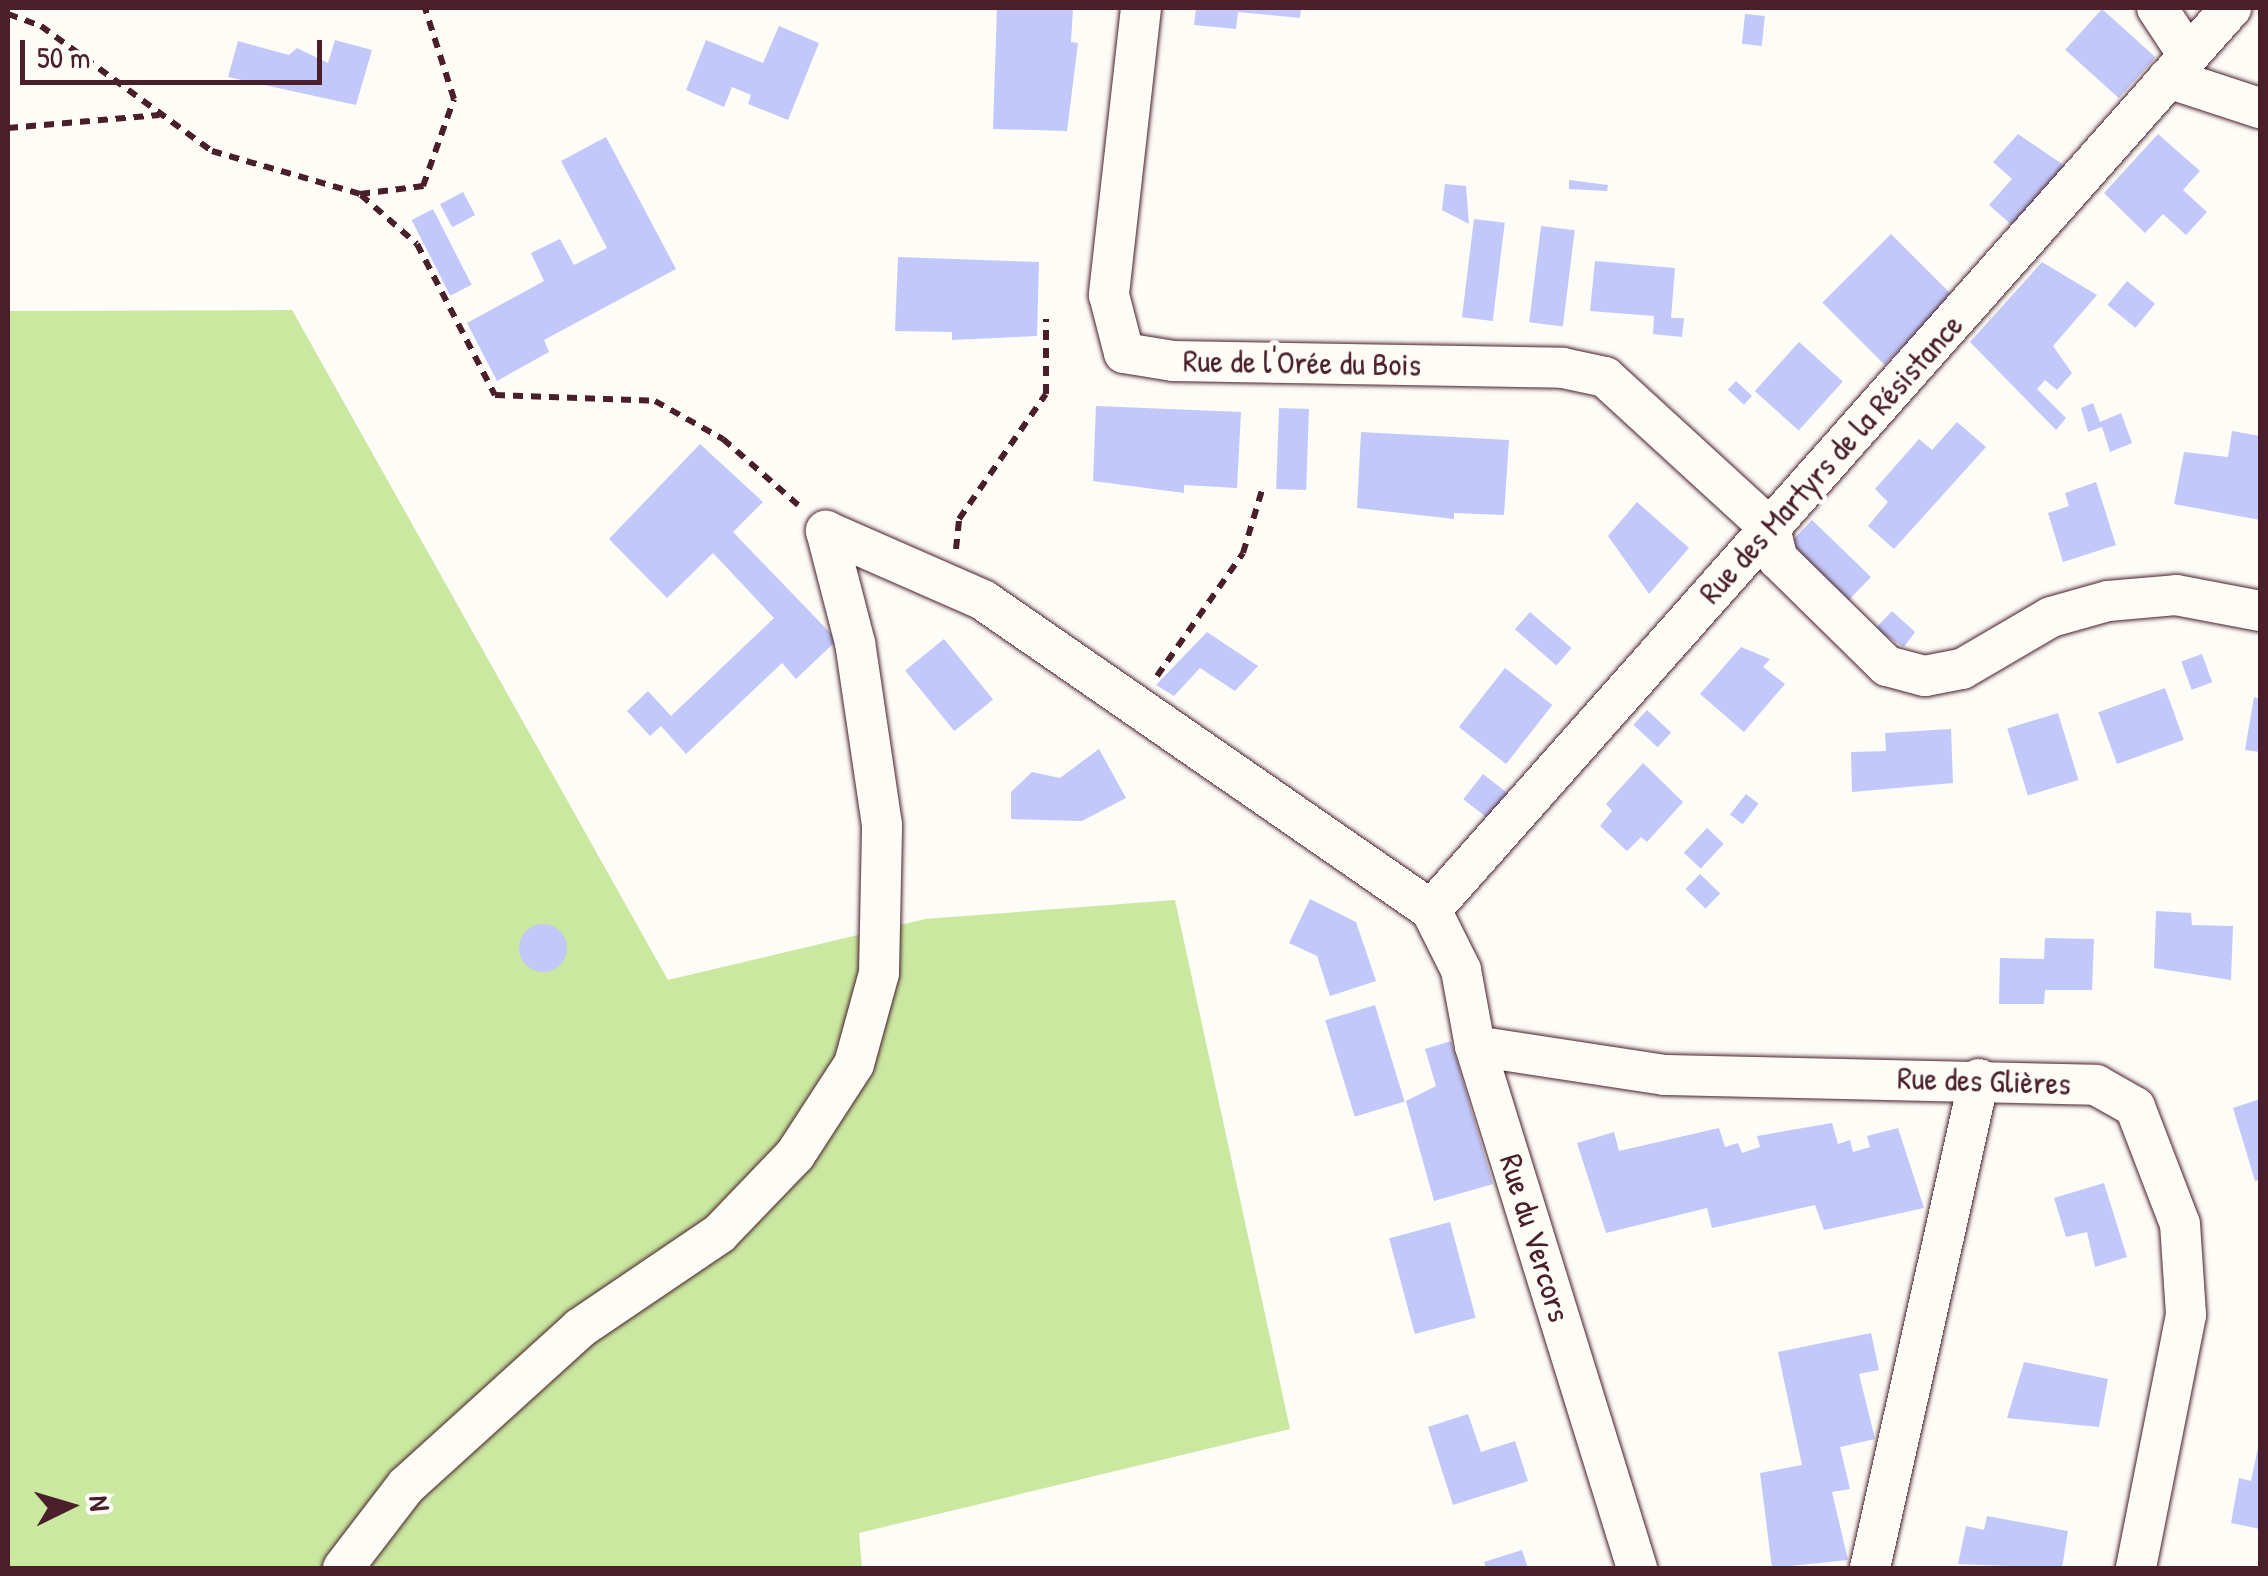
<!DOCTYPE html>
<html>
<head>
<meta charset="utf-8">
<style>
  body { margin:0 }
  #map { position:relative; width:2268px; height:1576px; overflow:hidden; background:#fdfcf7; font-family:"Patrick Hand",sans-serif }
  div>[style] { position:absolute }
  .green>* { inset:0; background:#cae8a0 }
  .building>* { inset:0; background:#c2c8f9; transform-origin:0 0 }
  .round { border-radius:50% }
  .path>* { height:6px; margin-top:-3px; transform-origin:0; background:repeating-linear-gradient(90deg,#4a1f2b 0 10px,transparent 0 18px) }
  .roads { filter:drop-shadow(0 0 2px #4a1f2b) drop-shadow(0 0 2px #4a1f2b) }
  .minor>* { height:40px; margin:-20px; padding:0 20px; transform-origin:20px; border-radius:20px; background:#fdfcf7 }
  span { translate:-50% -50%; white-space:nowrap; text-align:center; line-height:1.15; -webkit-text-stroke:10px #fdfcf7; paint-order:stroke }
  .street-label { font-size:32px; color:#4a1f2b }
  .frame { position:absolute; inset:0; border:10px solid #4a1f2b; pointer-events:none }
  .north { position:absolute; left:20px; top:1456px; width:100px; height:100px; -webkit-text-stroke:8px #fdfcf7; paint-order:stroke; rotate:85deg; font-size:28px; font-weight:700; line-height:40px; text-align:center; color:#4a1f2b }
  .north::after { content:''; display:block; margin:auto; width:35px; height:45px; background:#4a1f2b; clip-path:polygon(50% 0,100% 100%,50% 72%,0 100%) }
  .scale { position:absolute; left:20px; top:40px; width:302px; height:45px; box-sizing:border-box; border:5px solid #4a1f2b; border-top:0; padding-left:12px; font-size:30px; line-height:35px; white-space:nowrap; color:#4a1f2b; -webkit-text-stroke:8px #fdfcf7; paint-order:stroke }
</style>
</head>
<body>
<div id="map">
  <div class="green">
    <i style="clip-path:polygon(292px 310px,668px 980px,925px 919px,1175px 900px,1290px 1429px,859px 1533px,862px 1568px,8px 1568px,8px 311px)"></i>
  </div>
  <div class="building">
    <i style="clip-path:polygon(997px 8px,1073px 8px,1071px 42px,1078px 43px,1067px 131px,993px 129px)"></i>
    <i style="clip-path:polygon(1196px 8px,1301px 8px,1300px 18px,1238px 12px,1236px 29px,1194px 25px)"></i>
    <i style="left:2102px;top:9px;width:72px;height:55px;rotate:42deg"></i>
    <i style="left:1745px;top:14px;width:20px;height:30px;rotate:6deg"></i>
    <i style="clip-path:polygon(779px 26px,819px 43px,788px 120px,748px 104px,751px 95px,732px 87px,724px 107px,686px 90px,706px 40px,763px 63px)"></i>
    <i style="clip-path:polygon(335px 40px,372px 50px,356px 105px,228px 77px,238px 41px,289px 55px,297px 48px,328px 63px)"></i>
    <i style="clip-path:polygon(2018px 134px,2065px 166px,2013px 226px,1989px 205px,2012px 179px,1993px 162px)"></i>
    <i style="clip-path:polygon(2158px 134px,2200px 171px,2183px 190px,2207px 212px,2186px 235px,2163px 214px,2145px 233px,2104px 193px)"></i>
    <i style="clip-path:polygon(606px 137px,676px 269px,544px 340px,549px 352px,497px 381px,467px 323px,544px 281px,531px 253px,560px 239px,574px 265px,607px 248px,561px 161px)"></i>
    <i style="clip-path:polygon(1569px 180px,1608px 185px,1607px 191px,1569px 189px)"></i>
    <i style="clip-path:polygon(1445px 184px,1466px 186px,1469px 224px,1442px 210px)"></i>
    <i style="left:463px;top:192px;width:26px;height:26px;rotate:62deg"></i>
    <i style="left:433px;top:209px;width:85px;height:24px;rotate:63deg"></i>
    <i style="left:1474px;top:219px;width:31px;height:99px;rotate:7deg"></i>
    <i style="left:1541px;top:226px;width:34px;height:97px;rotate:7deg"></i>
    <i style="left:1891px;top:234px;width:88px;height:97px;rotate:45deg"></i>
    <i style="clip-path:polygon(898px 257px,1039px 262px,1037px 336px,952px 340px,952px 332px,895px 331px)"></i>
    <i style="clip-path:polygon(1595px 261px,1675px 268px,1671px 318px,1684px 318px,1682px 337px,1653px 334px,1654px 316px,1590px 311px)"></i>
    <i style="clip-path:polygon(2042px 262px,2097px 295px,2053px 346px,2072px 373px,2057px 390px,2045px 380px,2037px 389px,2066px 418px,2056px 430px,1970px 342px)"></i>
    <i style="left:2127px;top:281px;width:36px;height:31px;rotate:39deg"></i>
    <i style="left:1799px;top:342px;width:59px;height:66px;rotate:42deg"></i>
    <i style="left:1736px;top:381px;width:22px;height:12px;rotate:43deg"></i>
    <i style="clip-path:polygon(2093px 403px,2100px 422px,2121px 413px,2132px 443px,2110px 452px,2102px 427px,2088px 432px,2081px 408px)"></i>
    <i style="clip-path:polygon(1096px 406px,1241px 412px,1237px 488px,1184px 485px,1184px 493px,1093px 481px)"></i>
    <i style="left:1279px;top:408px;width:30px;height:81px;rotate:2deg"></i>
    <i style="clip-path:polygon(1957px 422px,1986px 447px,1894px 549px,1868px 526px,1888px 502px,1875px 489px,1919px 439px,1932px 450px)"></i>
    <i style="clip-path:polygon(2232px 431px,2260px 436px,2260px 520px,2174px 504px,2184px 452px,2228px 457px)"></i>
    <i style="clip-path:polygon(1361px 432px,1509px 440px,1504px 515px,1454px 513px,1454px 519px,1357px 508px)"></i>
    <i style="clip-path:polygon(700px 444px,763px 502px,733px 532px,837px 640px,796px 679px,782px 663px,686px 754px,661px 726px,650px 736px,627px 711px,648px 691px,671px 716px,774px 618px,713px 553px,667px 598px,609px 539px)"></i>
    <i style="clip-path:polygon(2096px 482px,2116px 545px,2063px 562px,2048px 513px,2069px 506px,2065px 493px)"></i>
    <i style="clip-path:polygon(1637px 502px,1689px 548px,1649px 594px,1608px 536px)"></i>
    <i style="left:1812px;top:520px;width:82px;height:35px;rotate:44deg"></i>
    <i style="clip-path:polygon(1892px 611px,1915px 632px,1904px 647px,1875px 629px)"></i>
    <i style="left:1530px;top:612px;width:55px;height:23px;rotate:41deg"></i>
    <i style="clip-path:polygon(1207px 632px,1258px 666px,1235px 691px,1200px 668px,1174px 696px,1156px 685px)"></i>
    <i style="left:944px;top:639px;width:78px;height:50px;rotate:51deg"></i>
    <i style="clip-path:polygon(1741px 647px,1770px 659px,1763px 667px,1785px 684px,1744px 732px,1700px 694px)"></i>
    <i style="left:2202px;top:654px;width:30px;height:22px;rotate:70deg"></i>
    <i style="left:1505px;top:668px;width:60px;height:75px;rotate:38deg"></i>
    <i style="left:2165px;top:688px;width:55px;height:71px;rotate:70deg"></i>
    <i style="clip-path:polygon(2254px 697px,2260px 699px,2260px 752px,2245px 750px)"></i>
    <i style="left:1647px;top:710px;width:33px;height:20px;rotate:43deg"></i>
    <i style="left:2058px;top:713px;width:70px;height:53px;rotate:73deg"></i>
    <i style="clip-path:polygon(1951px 729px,1953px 783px,1852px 792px,1851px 752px,1886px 751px,1885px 733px)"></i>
    <i style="clip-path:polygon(1099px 749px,1126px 798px,1082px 821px,1011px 819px,1011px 792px,1032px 772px,1060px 778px)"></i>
    <i style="clip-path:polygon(1643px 763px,1683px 802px,1647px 842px,1641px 837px,1627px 851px,1600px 826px,1612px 811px,1606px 804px)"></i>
    <i style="left:1483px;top:774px;width:33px;height:32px;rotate:38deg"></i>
    <i style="left:1746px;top:794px;width:16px;height:26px;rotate:38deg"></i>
    <i style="left:1707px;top:828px;width:23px;height:34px;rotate:43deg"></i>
    <i style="left:1700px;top:874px;width:28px;height:21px;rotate:44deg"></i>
    <i style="clip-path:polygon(1310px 899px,1356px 922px,1376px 981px,1330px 996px,1317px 956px,1289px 943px)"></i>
    <i style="clip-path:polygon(2156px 911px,2191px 913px,2192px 925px,2233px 926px,2231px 980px,2154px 968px)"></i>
    <i class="round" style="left:519px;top:924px;width:48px;height:48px"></i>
    <i style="clip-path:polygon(2045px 938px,2094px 939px,2092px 990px,2045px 990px,2044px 1004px,1999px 1004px,2000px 958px,2044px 959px)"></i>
    <i style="left:1375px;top:1005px;width:101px;height:52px;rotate:73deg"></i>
    <i style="clip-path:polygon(1451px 1041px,1493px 1184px,1434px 1201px,1406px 1101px,1436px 1086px,1425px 1049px)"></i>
    <i style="clip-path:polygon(2260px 1099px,2260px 1180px,2255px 1181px,2233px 1108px)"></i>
    <i style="clip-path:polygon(1832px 1123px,1838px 1144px,1850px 1140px,1853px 1152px,1870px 1147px,1867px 1136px,1898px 1128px,1924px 1208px,1824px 1230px,1815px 1205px,1712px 1228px,1707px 1208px,1606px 1233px,1577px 1143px,1614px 1132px,1619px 1151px,1719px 1128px,1725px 1147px,1738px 1143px,1742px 1153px,1760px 1147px,1757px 1136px)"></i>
    <i style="clip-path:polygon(2104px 1183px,2127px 1257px,2095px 1267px,2087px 1232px,2066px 1237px,2054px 1198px)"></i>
    <i style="left:1450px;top:1222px;width:99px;height:63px;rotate:75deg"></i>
    <i style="clip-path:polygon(1871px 1333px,1879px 1370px,1859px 1374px,1875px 1439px,1840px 1447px,1850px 1489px,1832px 1492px,1848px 1560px,1772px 1568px,1760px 1473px,1802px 1465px,1778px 1352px)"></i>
    <i style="clip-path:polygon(2024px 1362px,2108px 1379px,2099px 1427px,2007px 1418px)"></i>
    <i style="clip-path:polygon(1468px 1414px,1481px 1452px,1515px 1441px,1528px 1481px,1453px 1505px,1428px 1427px)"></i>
    <i style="clip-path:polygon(2260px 1438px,2260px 1529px,2231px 1523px,2239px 1478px,2251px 1481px)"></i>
    <i style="clip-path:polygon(1987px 1516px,2068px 1531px,2062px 1568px,1958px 1564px,1966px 1526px,1984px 1530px)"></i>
    <i style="clip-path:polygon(1522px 1550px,1528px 1568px,1486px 1568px,1484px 1562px)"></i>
  </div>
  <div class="path">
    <i style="left:8px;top:14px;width:35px;rotate:20deg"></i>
    <i style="left:41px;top:26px;width:212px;rotate:36.2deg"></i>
    <i style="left:212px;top:151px;width:154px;rotate:16.2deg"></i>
    <i style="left:360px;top:194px;width:64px;rotate:-7.2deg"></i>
    <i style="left:423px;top:186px;width:92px;rotate:-70.4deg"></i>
    <i style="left:454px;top:99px;width:96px;rotate:-107.7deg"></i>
    <i style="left:8px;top:128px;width:152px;rotate:-4.9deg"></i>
    <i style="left:361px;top:195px;width:74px;rotate:41.2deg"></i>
    <i style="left:417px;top:244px;width:170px;rotate:62.7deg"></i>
    <i style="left:495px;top:395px;width:160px;rotate:2.1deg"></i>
    <i style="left:655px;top:401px;width:78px;rotate:29.2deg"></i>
    <i style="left:723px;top:439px;width:100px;rotate:41.3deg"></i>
    <i style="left:956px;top:549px;width:30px;rotate:-84deg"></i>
    <i style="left:959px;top:519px;width:152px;rotate:-55.2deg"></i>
    <i style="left:1046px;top:394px;width:75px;rotate:-90deg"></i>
    <i style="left:1157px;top:676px;width:150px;rotate:-55deg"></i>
    <i style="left:1243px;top:553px;width:66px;rotate:-73.2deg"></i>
  </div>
  <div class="roads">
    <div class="minor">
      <i style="left:1141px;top:8px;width:289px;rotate:96.4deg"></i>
      <i style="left:1109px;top:295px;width:60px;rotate:75.5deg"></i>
      <i style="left:1124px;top:353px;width:50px;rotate:9.3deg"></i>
      <i style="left:1173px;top:361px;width:390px;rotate:1deg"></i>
      <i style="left:1563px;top:368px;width:43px;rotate:12.1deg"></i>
      <i style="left:1605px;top:377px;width:224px;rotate:42.5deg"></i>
      <i style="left:1770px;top:528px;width:32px;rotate:76deg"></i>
      <i style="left:1778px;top:559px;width:153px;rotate:44.5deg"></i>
      <i style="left:1887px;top:666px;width:39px;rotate:15deg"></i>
      <i style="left:1925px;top:676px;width:38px;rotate:-11deg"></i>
      <i style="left:1962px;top:669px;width:103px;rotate:-30.3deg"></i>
      <i style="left:2051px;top:617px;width:59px;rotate:-15.7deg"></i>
      <i style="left:2108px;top:601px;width:68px;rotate:-5deg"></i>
      <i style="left:2176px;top:595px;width:86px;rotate:10.8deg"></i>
      <i style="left:2157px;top:8px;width:56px;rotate:56.6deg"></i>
      <i style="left:2168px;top:78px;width:97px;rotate:18.1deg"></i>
      <i style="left:826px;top:531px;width:171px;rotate:23.7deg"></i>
      <i style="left:983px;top:600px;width:545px;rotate:34.68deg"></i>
      <i style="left:1431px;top:910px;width:67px;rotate:63.4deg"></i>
      <i style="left:1461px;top:970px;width:77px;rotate:79.6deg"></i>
      <i style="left:1475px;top:1046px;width:547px;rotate:72.76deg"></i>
      <i style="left:1431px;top:910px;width:1206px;rotate:-48.43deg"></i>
      <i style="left:1475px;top:1046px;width:192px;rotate:8.7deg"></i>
      <i style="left:1665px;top:1075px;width:431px;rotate:1.3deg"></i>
      <i style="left:2096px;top:1085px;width:45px;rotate:29.4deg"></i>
      <i style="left:2135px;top:1107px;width:125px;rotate:69deg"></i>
      <i style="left:2180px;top:1224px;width:91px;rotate:86.2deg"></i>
      <i style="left:2186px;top:1315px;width:258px;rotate:101.2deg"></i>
      <i style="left:343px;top:1568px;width:103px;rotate:-52.5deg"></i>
      <i style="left:406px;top:1486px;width:235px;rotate:-42.2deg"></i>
      <i style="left:580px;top:1328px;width:168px;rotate:-34.1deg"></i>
      <i style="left:719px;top:1234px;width:110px;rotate:-46.1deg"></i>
      <i style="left:795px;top:1155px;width:108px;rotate:-57deg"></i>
      <i style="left:854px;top:1064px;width:94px;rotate:-74.6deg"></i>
      <i style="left:879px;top:973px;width:148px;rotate:-88.8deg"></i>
      <i style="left:882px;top:825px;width:184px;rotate:-98.4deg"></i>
      <i style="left:855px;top:643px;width:116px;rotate:-104.5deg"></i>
      <i style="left:1870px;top:1568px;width:501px;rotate:-77.43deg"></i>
    </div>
  </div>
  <div class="street-label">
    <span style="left:1302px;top:363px;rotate:1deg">Rue de l'Orée du Bois</span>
    <span style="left:1831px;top:459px;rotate:-48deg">Rue des Martyrs de la Résistance</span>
    <span style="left:1984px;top:1081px;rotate:2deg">Rue des Glières</span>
    <span style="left:1535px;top:1238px;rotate:73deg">Rue du Vercors</span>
  </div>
  <div class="frame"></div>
  <div class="north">N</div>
  <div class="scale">50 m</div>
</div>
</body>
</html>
